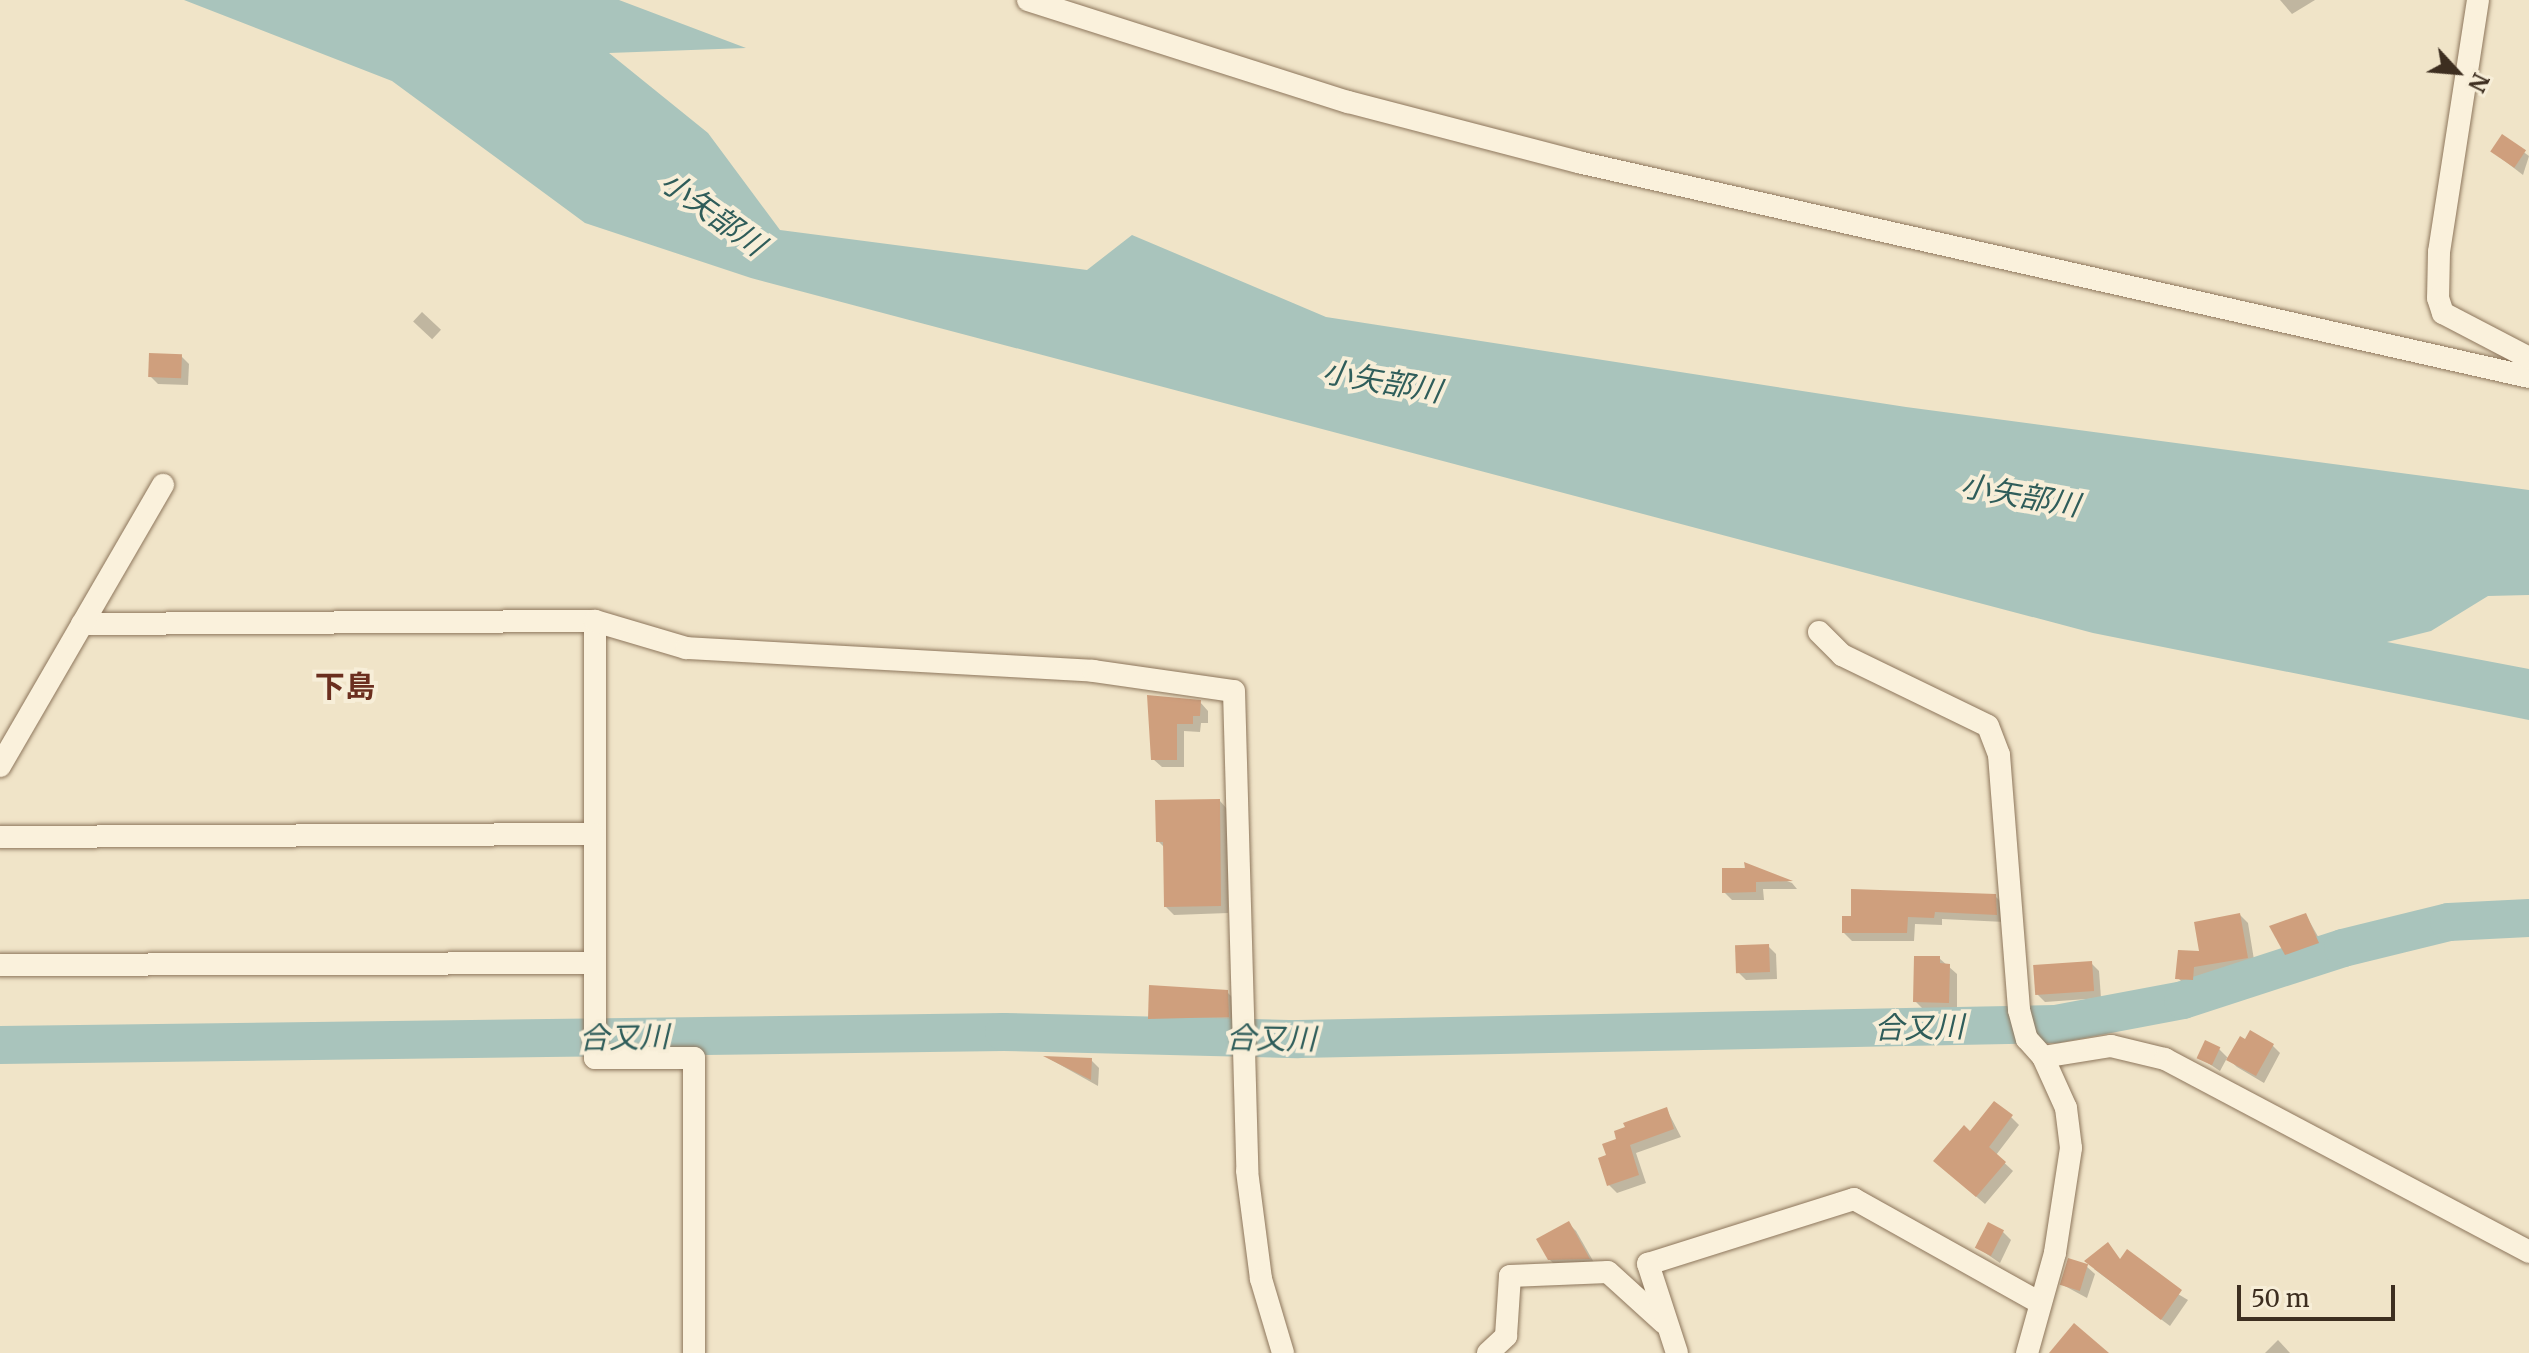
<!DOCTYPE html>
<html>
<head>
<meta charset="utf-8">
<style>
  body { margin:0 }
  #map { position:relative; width:2529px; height:1353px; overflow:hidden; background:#f0e4c8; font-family:Merriweather,"Noto Sans JP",serif }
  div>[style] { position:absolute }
  .water>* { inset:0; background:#a9c4bc }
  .shadow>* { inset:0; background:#0003; transform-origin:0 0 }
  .river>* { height:38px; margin:-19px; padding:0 19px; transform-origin:19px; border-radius:19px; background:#a9c4bc }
  .building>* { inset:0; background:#cf9f7d; transform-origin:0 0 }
  .roads { filter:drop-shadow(0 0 2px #8d765c) drop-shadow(0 0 2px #8d765c) }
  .minor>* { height:22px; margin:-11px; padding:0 11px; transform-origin:11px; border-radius:11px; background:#faf1dc }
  span { translate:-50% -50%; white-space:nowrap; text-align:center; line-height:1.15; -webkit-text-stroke:8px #f7eed8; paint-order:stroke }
  .water-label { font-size:30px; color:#2f5d5a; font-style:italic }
  .neighbourhood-label { font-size:30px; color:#6b2e1e; font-weight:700 }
  .north { position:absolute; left:2417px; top:32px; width:80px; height:80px; -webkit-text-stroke:6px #f7eed8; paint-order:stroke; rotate:116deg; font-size:22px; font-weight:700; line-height:32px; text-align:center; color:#3d2e20 }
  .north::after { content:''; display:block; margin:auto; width:28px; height:36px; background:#3d2e20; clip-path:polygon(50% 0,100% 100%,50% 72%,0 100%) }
  .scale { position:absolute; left:2237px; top:1285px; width:158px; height:36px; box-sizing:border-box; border:4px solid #3d2e20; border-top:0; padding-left:10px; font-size:24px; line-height:28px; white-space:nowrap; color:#3d2e20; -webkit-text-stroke:6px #f7eed8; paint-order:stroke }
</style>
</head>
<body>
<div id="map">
  <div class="water">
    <i style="clip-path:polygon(184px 0,619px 0,746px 48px,609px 53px,708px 133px,780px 230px,1087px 270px,1132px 235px,1326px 317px,1906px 407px,2529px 490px,2529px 595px,2488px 596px,2431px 631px,2387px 642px,2529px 669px,2529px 720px,2093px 633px,751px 278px,585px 223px,392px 81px)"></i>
  </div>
  <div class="shadow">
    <i style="clip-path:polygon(2280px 0,2315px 0,2292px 14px)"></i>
    <i style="clip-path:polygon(2503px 137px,2529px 156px,2523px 175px,2493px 152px)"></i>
    <i style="left:422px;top:312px;width:26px;height:13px;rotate:43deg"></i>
    <i style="clip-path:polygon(181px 356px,189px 364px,188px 385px,158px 384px,150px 376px)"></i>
    <i style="clip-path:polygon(1149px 697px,1200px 702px,1208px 711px,1208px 723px,1201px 723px,1200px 732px,1184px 731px,1184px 767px,1162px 767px,1153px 759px)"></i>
    <i style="clip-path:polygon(1220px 801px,1228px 810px,1228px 913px,1174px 915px,1166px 907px,1165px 848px,1158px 841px)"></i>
    <i style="clip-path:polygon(1747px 865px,1792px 883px,1797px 889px,1763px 889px,1764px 900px,1732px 900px,1724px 892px)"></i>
    <i style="clip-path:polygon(1995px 896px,2003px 904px,2005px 922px,1942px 919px,1942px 925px,1915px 924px,1914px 941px,1852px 941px,1844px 933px,1844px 918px)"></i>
    <i style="clip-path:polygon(2240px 915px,2248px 923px,2255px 966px,2201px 975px,2200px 987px,2186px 986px,2178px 978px)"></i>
    <i style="clip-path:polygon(2306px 915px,2326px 951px,2295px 962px,2287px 954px)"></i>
    <i style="clip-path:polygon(1768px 946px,1776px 954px,1777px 979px,1746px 980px,1738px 972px)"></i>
    <i style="clip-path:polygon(1939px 958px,1957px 974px,1957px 1010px,1924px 1010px,1915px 1001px)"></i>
    <i style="clip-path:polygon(2091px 963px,2099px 971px,2101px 998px,2045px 1002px,2037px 994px)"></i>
    <i style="clip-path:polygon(1227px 992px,1235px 1000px,1236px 1025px,1158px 1026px,1150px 1018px)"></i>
    <i style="clip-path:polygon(2272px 1045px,2280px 1053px,2264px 1083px,2237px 1067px,2227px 1058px,2220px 1071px,2199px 1057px,2219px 1049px,2229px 1059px)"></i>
    <i style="clip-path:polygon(1048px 1058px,1091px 1060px,1099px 1068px,1098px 1086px)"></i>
    <i style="clip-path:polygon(1667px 1110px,1681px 1137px,1636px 1153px,1646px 1183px,1617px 1193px,1609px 1185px,1608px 1156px,1619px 1141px)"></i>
    <i style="clip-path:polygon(2011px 1117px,2019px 1125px,1996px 1155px,2013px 1171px,1985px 1204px,1944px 1169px,1970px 1134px)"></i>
    <i style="clip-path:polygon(1568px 1223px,1576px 1231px,1596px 1266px,1558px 1268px,1549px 1259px)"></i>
    <i style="clip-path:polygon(2003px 1232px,2011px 1240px,2000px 1263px,1978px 1248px)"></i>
    <i style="clip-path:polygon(2121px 1260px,2188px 1300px,2170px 1326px,2094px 1269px)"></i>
    <i style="clip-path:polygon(2086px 1266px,2095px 1274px,2087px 1298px,2063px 1285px)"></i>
    <i style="clip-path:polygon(2278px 1340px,2290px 1353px,2265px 1353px)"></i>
  </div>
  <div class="river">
    <i style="left:0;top:1045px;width:1004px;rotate:-0.74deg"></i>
    <i style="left:1004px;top:1032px;width:294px;rotate:1.4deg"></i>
    <i style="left:1298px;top:1039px;width:758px;rotate:-1.13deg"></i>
    <i style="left:2056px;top:1024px;width:129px;rotate:-10.7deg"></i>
    <i style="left:2183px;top:1000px;width:168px;rotate:-18deg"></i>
    <i style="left:2343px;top:948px;width:109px;rotate:-13.8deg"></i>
    <i style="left:2449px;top:922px;width:80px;rotate:-2.9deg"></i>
  </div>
  <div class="building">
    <i style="left:2502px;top:134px;width:29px;height:21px;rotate:34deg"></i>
    <i style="left:149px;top:353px;width:33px;height:24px;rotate:2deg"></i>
    <i style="clip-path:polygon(1147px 695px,1201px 700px,1200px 716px,1193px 716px,1193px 724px,1177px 724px,1177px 760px,1151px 760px)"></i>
    <i style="clip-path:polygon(1220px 799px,1221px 906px,1164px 907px,1163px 842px,1156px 842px,1155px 800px)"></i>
    <i style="clip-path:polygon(1744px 862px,1793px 881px,1756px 882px,1756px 892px,1722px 893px,1722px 868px,1745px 868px)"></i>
    <i style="clip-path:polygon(1851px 889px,1996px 894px,1997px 915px,1935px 912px,1934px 918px,1908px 917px,1907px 933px,1842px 933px,1842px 916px,1851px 916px)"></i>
    <i style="clip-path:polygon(2240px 913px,2248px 958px,2194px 967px,2193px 980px,2175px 979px,2178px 950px,2199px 951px,2194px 922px)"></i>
    <i style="clip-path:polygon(2306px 913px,2319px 943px,2285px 955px,2269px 926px)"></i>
    <i style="left:1769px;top:944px;width:28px;height:34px;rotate:88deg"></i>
    <i style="clip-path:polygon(1914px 956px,1940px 956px,1940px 963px,1950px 964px,1949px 1003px,1913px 1002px)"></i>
    <i style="left:2092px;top:961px;width:30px;height:59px;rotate:86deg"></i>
    <i style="clip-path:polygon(1149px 985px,1228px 990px,1229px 1017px,1148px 1019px)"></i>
    <i style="clip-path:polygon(2250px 1030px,2274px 1044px,2256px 1076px,2226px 1060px,2240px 1036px,2245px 1039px)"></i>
    <i style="left:2205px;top:1040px;width:17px;height:20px;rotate:25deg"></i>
    <i style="clip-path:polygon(1043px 1056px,1092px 1058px,1091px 1080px)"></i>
    <i style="clip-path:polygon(1994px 1101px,2013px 1115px,1989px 1147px,2006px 1162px,1976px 1197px,1933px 1161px,1964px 1125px,1970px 1131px)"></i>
    <i style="clip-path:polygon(1667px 1107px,1674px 1129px,1630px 1145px,1639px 1175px,1607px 1186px,1598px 1158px,1606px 1155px,1602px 1144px,1616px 1139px,1614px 1131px,1625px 1127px,1623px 1123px)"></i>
    <i style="clip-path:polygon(1569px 1221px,1590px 1259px,1548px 1260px,1536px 1239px)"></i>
    <i style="left:1988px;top:1222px;width:18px;height:29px;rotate:27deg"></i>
    <i style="clip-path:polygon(2108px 1242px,2120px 1259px,2127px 1249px,2182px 1290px,2161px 1320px,2084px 1261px)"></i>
    <i style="left:2068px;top:1258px;width:21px;height:28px;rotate:17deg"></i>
    <i style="clip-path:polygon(2074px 1323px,2109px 1353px,2049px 1353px)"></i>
  </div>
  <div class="roads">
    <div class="minor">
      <i style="left:1028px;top:0;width:336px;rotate:17.7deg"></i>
      <i style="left:1348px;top:102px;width:238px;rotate:14.6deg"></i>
      <i style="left:1578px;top:162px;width:975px;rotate:12.74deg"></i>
      <i style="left:2478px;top:0;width:255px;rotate:98.8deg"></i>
      <i style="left:2439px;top:252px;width:46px;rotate:91.2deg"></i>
      <i style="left:2438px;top:298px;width:16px;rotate:72deg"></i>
      <i style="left:2443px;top:313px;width:97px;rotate:27.6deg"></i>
      <i style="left:595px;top:621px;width:437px;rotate:90deg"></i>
      <i style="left:595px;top:1058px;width:99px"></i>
      <i style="left:694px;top:1058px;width:295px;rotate:90deg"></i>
      <i style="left:82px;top:624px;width:513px;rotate:-0.34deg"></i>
      <i style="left:595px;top:621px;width:95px;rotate:16.5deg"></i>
      <i style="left:686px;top:648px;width:408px;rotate:3.2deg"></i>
      <i style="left:1093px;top:671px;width:142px;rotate:8.1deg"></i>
      <i style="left:1234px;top:691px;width:480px;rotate:88.4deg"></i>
      <i style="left:1247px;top:1171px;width:109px;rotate:82.6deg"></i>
      <i style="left:1261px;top:1279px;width:77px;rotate:73.4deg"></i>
      <i style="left:1819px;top:632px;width:33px;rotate:45deg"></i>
      <i style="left:1842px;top:655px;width:162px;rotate:25.9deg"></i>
      <i style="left:1988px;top:726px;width:31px;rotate:69deg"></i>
      <i style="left:1999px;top:755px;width:256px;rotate:85.5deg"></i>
      <i style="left:2019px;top:1010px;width:30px;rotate:75deg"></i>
      <i style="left:2027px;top:1039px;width:24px;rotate:48deg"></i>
      <i style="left:2043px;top:1057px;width:56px;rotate:65.7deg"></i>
      <i style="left:2066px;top:1108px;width:40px;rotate:82.9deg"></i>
      <i style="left:2071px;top:1148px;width:106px;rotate:98.7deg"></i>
      <i style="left:2055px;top:1253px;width:104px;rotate:105.6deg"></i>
      <i style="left:0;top:766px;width:325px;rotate:-59.9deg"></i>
      <i style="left:0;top:837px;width:593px;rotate:-0.29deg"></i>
      <i style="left:0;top:965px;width:595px;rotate:-0.19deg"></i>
      <i style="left:2043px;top:1057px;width:69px;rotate:-9.2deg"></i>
      <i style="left:2111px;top:1046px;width:56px;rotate:13.5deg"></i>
      <i style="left:2165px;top:1059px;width:412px;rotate:27.9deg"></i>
      <i style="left:1488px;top:1353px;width:25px;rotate:-43deg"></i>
      <i style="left:1506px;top:1336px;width:60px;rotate:-86.2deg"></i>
      <i style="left:1510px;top:1276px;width:98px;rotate:-2.3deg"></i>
      <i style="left:1608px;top:1272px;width:76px;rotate:42.3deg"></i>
      <i style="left:1677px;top:1353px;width:94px;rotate:-108deg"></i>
      <i style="left:1648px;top:1264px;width:216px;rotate:-17.5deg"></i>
      <i style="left:1854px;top:1199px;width:213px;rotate:29.2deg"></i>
    </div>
  </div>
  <div class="water-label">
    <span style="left:713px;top:213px;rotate:36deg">小矢部川</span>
    <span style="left:1382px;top:381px;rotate:10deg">小矢部川</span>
    <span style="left:2020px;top:495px;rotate:10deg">小矢部川</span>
    <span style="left:1919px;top:1027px;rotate:-1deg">合又川</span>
    <span style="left:624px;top:1037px;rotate:-1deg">合又川</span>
    <span style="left:1271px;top:1038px;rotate:1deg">合又川</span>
  </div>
  <div class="neighbourhood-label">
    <span style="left:345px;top:686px">下島</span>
  </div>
  <div class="north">N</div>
  <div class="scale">50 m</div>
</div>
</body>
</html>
